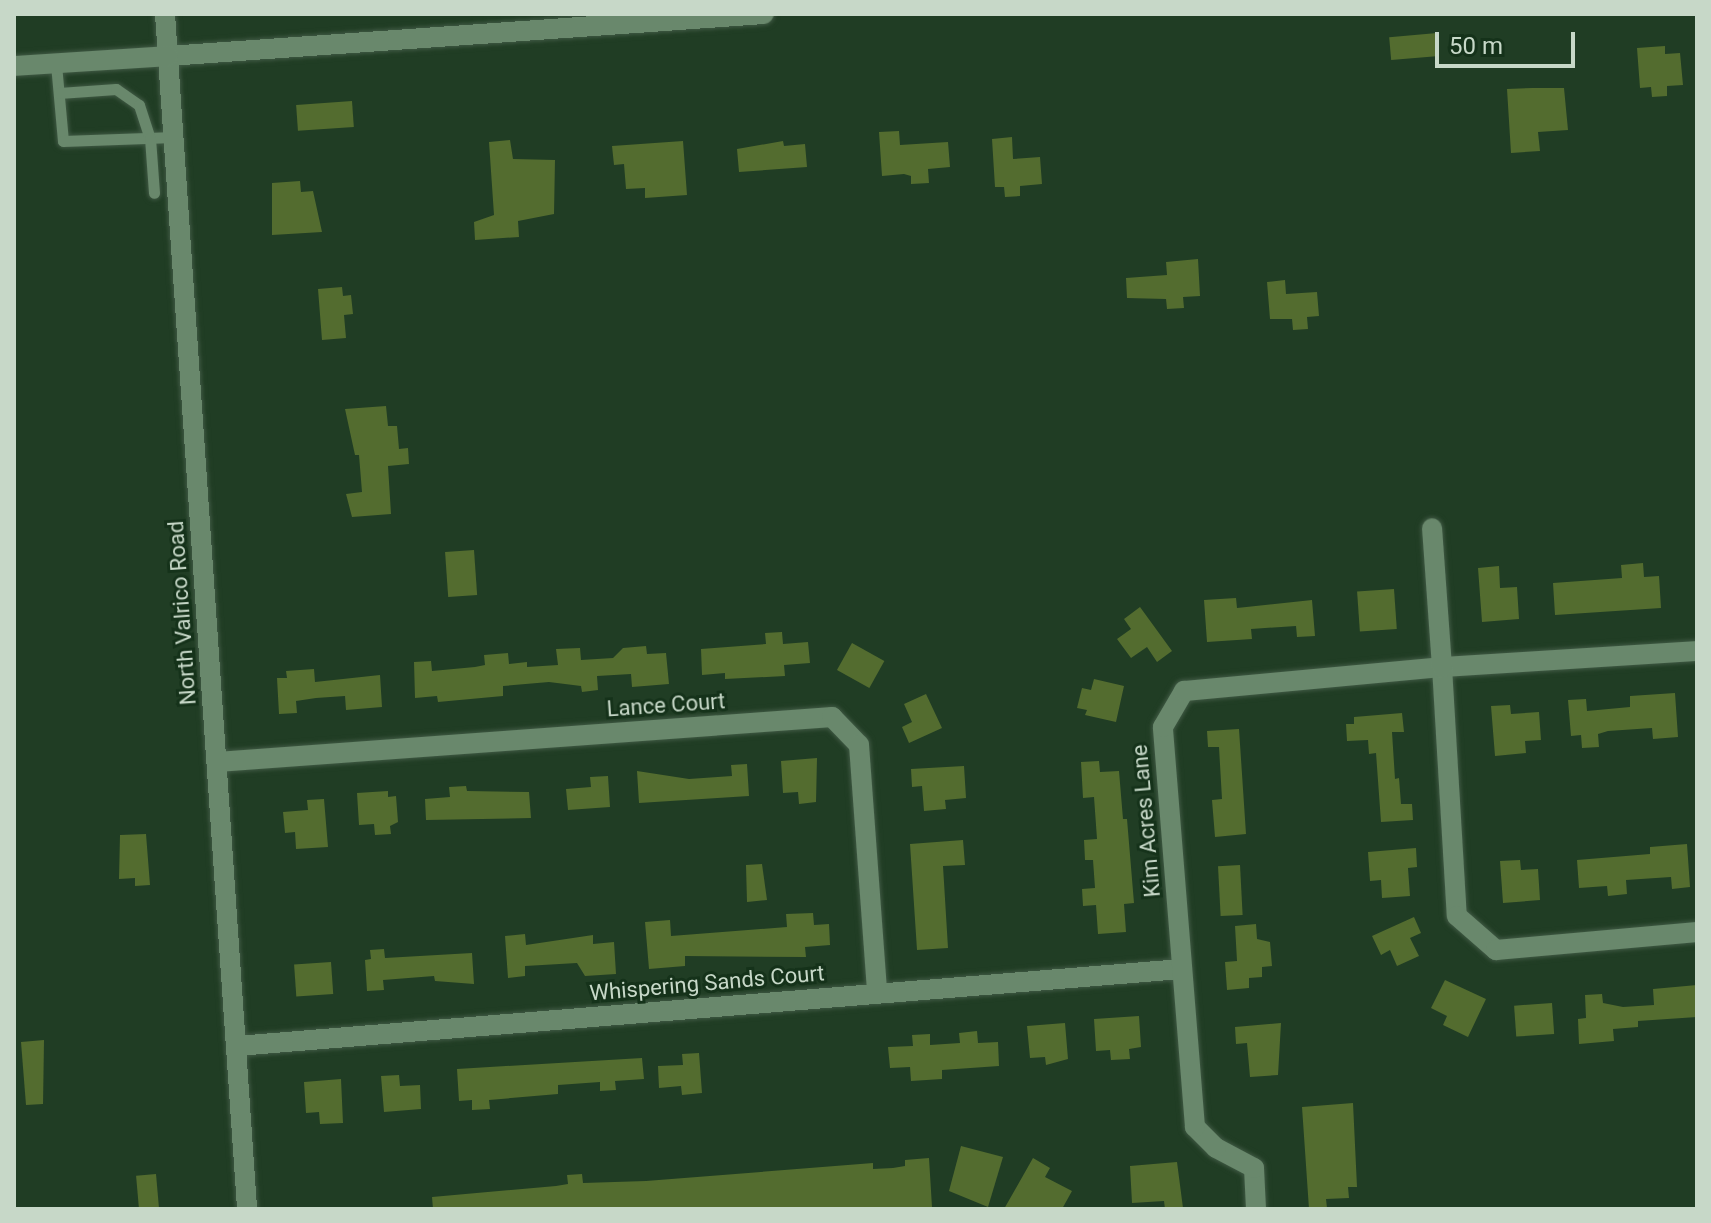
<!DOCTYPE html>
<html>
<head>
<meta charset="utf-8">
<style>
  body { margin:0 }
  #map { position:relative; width:1711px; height:1223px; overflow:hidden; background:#203d24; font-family:Roboto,sans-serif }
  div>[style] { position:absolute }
  .building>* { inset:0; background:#536c2f; transform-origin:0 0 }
  .roads { filter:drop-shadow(0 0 2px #405944) drop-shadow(0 0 2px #405944) }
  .lane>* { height:11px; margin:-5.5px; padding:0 5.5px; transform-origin:5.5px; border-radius:5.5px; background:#69886c }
  .street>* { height:20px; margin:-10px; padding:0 10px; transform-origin:10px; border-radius:10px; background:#69886c }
  .secondary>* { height:20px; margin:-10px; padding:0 10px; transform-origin:10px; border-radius:10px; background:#69886c }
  span { translate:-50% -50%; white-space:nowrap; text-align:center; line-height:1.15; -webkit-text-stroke:6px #15321a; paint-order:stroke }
  .street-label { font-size:22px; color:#c7d8c8 }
  .frame { position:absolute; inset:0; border:16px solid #c7d8c8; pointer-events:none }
  .scale { position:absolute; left:1435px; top:32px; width:140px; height:36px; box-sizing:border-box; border:4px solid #c7d8c8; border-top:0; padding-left:10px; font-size:24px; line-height:28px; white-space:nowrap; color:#c7d8c8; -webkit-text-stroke:6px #15321a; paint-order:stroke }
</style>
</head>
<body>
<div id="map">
  <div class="building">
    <i style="left:1437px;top:33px;width:23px;height:48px;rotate:85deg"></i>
    <i style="clip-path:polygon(1665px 46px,1665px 54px,1680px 53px,1683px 85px,1667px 86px,1667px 96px,1652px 97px,1651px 87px,1640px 88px,1637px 48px)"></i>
    <i style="clip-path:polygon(1533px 88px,1564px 88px,1568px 130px,1538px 132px,1540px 151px,1511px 153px,1507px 89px)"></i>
    <i style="left:352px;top:101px;width:26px;height:56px;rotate:86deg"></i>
    <i style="clip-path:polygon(899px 131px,900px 145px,948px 142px,950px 167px,928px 169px,929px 183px,911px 184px,911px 176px,904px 174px,882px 176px,879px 132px)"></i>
    <i style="clip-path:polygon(1012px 137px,1013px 159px,1040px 157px,1042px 184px,1020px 186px,1020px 196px,1005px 197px,1004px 187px,995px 187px,992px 139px)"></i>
    <i style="clip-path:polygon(510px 140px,513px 159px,555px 160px,554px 214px,518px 221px,519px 237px,475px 240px,474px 222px,494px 215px,489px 142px)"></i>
    <i style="clip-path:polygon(683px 141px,687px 195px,645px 198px,645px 188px,626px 189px,624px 164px,614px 165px,612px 146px)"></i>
    <i style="clip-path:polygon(783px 141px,784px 146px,805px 144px,807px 167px,739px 172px,737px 149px)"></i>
    <i style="clip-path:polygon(300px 181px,301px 192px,313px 191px,322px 232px,272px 235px,272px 183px)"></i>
    <i style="clip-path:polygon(1198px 259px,1200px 296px,1183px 297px,1184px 308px,1167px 309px,1166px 299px,1127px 298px,1126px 278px,1167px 275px,1166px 262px)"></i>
    <i style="clip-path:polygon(1285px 280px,1286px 294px,1317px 292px,1319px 316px,1307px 317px,1308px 329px,1293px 330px,1292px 319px,1270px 319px,1267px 282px)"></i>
    <i style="clip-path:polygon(342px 287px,343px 296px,351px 295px,353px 314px,344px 315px,346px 338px,322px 340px,318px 289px)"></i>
    <i style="clip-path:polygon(386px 406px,388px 426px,397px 426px,399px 449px,408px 448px,409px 464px,388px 466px,391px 514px,352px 517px,346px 494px,362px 492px,359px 455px,355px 455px,345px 409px)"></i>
    <i style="left:474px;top:550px;width:45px;height:29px;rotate:86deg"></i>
    <i style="clip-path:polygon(1643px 563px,1644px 577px,1659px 576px,1661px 608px,1555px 615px,1553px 583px,1622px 578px,1621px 565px)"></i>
    <i style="clip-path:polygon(1499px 566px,1500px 588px,1517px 587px,1519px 619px,1482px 622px,1478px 568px)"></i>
    <i style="left:1394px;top:589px;width:40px;height:37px;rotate:86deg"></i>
    <i style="clip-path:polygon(1236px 598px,1237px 608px,1312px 600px,1315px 636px,1297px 637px,1296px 626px,1251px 629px,1252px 639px,1207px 642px,1204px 600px)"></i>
    <i style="clip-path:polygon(1140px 607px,1172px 651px,1157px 662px,1147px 647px,1131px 658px,1117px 639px,1131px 629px,1124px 619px)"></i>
    <i style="clip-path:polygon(782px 632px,783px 644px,808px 642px,810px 663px,784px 665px,785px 676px,725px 679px,725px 673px,702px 675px,701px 649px,766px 644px,765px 633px)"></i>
    <i style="left:852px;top:643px;width:37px;height:31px;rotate:29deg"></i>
    <i style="clip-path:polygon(646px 646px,647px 654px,666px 653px,669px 684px,632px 687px,631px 674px,597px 676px,598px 690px,582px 692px,581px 686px,549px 682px,503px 686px,503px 696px,438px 702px,437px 696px,415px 698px,414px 662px,431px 661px,432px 671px,475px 667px,485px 665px,484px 655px,508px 653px,509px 664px,527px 662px,527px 667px,558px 665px,556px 649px,580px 648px,581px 660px,613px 658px,623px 648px)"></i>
    <i style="clip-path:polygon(314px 669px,315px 682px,380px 675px,382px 707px,346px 710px,345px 696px,316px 698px,296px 701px,297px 713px,279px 714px,277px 678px,287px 678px,286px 671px)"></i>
    <i style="clip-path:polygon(1094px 679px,1124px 686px,1116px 722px,1085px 715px,1087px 710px,1077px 708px,1082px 688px,1091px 690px)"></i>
    <i style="clip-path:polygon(1675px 693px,1678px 737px,1653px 739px,1652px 728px,1608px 731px,1598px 734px,1599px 747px,1582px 748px,1581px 735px,1571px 736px,1568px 700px,1586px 699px,1587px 711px,1630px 707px,1630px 696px)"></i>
    <i style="clip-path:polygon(926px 694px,942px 728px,909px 743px,902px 727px,912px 722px,904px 704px)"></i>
    <i style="clip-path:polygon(1510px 705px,1511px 714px,1539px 712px,1541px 740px,1525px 741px,1526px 753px,1495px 756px,1491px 706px)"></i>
    <i style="clip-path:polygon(1402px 713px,1404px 732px,1392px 732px,1395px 779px,1399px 778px,1401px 804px,1412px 804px,1413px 820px,1381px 822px,1376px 753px,1369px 754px,1368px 740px,1347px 741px,1346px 724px,1354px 724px,1354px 717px)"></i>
    <i style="clip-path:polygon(1239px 729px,1246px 834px,1215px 837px,1212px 800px,1222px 799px,1219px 747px,1208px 747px,1207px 731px)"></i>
    <i style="clip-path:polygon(817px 758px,816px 802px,799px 804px,798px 792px,783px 793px,781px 761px)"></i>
    <i style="clip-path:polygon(1099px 761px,1100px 772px,1119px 771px,1123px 819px,1127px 819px,1134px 903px,1124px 904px,1126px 932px,1098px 934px,1096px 905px,1083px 906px,1082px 889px,1095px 888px,1093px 860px,1085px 860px,1084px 840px,1097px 839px,1094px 797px,1083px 798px,1081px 762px)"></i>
    <i style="clip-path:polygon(747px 764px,749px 796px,639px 803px,637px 771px,689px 779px,732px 776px,731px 765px)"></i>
    <i style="clip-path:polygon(964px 766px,966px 798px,945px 800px,946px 809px,924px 811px,922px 786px,912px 787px,911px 769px)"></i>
    <i style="clip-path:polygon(608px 776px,610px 807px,568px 810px,566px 789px,591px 787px,590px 777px)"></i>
    <i style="clip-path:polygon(466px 786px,467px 791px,529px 792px,531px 818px,426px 820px,425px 799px,450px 797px,449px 787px)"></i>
    <i style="clip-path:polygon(388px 791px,388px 797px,396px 796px,398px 822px,390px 826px,391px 834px,375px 835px,374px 824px,359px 825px,357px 793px)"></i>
    <i style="clip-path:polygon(324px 799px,328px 847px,296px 849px,295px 832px,285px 833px,283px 812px,308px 810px,307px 800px)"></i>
    <i style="clip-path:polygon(146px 834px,150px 885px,135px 886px,135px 878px,119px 879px,120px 835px)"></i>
    <i style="clip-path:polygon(963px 840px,965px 865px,943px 866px,948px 948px,917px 950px,910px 844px)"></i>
    <i style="clip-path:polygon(1687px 844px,1690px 887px,1672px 889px,1671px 877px,1626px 880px,1627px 894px,1608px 896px,1607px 886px,1579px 888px,1577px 860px,1650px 854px,1650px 847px)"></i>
    <i style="clip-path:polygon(1416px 848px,1417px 867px,1408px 868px,1410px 896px,1382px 898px,1381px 880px,1370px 881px,1368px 852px)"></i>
    <i style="clip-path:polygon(1520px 860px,1521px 870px,1538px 869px,1540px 900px,1503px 903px,1500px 861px)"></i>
    <i style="clip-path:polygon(762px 864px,767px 900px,747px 902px,746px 865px)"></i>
    <i style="left:1240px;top:865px;width:50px;height:22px;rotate:87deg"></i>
    <i style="clip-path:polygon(813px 913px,814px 925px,829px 924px,830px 945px,805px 947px,806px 957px,685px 956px,685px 966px,649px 969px,645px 922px,670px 920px,671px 936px,787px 927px,786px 914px)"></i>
    <i style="clip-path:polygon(1414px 917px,1421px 933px,1410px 938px,1419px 956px,1397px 966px,1390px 950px,1381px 955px,1372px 936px)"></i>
    <i style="clip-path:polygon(1256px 924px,1257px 939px,1270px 942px,1272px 966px,1262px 967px,1262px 977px,1249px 978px,1249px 988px,1227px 990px,1225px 962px,1237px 961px,1235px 926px)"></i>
    <i style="clip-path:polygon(525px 934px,526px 945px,593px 935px,593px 944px,614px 942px,616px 974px,585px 976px,577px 963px,525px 966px,525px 976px,508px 978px,505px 936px)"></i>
    <i style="clip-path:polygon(384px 949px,385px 958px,472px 953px,474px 984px,435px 981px,434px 976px,383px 980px,384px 990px,367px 991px,365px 960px,371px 959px,370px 950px)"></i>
    <i style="left:331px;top:962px;width:32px;height:37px;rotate:86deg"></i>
    <i style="clip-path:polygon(1445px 980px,1486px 999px,1468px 1037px,1443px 1025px,1447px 1016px,1431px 1008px)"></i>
    <i style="clip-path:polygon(1697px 985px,1697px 1017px,1638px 1021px,1638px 1027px,1613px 1029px,1614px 1041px,1579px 1044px,1578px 1019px,1586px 1018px,1585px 995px,1602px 994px,1603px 1003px,1623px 1007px,1654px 1005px,1653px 989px)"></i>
    <i style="left:1552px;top:1003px;width:31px;height:38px;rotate:86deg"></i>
    <i style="clip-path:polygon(1139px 1016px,1141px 1047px,1129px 1049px,1130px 1059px,1111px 1060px,1110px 1050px,1096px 1051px,1094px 1019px)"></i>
    <i style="clip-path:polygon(1065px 1023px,1068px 1059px,1046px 1065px,1045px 1057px,1030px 1058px,1027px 1026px)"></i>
    <i style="clip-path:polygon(1281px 1023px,1278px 1075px,1250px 1077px,1247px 1043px,1236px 1044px,1235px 1027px)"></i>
    <i style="clip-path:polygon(977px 1031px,978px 1043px,998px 1042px,999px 1066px,942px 1070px,942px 1079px,911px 1081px,910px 1067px,890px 1068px,888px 1047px,913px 1046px,912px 1035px,930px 1034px,930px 1045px,960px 1043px,959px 1033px)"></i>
    <i style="clip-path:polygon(44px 1040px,43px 1104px,26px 1105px,21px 1042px)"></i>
    <i style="clip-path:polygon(699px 1053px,702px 1093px,682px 1095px,681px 1086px,659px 1088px,658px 1066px,683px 1065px,682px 1054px)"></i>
    <i style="clip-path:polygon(642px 1058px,644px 1079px,615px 1081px,616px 1090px,600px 1091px,600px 1082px,558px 1085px,558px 1094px,489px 1100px,490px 1109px,472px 1110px,472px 1100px,459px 1101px,457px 1069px)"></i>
    <i style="clip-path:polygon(399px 1075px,400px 1086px,420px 1085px,421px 1109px,384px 1112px,381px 1076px)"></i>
    <i style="clip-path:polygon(341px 1079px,343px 1123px,320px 1124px,319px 1112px,306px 1113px,304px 1082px)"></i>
    <i style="clip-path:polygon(1353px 1103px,1357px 1187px,1348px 1187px,1349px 1198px,1326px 1199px,1327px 1208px,1309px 1209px,1302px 1107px)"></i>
    <i style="clip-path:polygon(961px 1146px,1003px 1157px,988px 1207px,949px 1191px)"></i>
    <i style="clip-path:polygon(929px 1158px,932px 1207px,433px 1209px,432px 1197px,556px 1186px,568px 1184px,567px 1175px,582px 1174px,583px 1183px,646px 1181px,873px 1163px,873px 1169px,893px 1168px,905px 1166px,905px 1160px)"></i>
    <i style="clip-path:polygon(1033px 1158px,1050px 1168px,1045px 1177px,1072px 1191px,1062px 1209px,1004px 1209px)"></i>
    <i style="clip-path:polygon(1177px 1162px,1183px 1208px,1165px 1209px,1164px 1201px,1132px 1203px,1130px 1166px)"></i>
    <i style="left:156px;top:1174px;width:35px;height:20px;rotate:85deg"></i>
  </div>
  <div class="roads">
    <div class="lane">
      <i style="left:56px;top:64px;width:77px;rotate:84.8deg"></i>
      <i style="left:63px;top:141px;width:111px;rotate:-2.1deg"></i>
      <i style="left:59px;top:93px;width:57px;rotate:-4deg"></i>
      <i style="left:116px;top:89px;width:28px;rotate:35deg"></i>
      <i style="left:139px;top:105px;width:35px;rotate:72deg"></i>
      <i style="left:150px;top:138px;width:55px;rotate:85.8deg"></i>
    </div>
    <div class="street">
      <i style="left:168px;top:56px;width:597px;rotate:-4.03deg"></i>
      <i style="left:1697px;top:651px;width:256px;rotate:176.4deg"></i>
      <i style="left:1442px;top:667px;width:249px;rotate:86.6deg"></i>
      <i style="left:1457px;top:916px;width:52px;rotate:41.1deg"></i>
      <i style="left:1496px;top:950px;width:202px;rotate:-5.1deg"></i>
      <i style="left:217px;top:762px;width:617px;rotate:-4.18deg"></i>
      <i style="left:832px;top:717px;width:39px;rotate:46deg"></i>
      <i style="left:859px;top:745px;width:249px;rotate:85.8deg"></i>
      <i style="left:237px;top:1046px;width:948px;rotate:-4.66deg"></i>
      <i style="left:1256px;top:1209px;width:41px;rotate:-92.8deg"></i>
      <i style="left:1254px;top:1168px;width:43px;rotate:-152.2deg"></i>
      <i style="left:1216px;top:1148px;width:30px;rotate:-135deg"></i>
      <i style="left:1195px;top:1127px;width:401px;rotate:-94.6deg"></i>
      <i style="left:1163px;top:727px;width:42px;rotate:-59.7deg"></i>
      <i style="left:1184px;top:691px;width:259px;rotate:-5.3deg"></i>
      <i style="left:1442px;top:667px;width:139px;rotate:-94.1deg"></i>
    </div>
    <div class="secondary">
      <i style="left:165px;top:14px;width:1198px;rotate:86.07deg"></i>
      <i style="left:14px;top:66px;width:154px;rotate:-3.7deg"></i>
    </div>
  </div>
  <div class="street-label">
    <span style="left:182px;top:613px;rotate:-94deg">North Valrico Road</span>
    <span style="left:666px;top:705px;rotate:-4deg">Lance Court</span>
    <span style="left:1146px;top:821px;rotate:-95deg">Kim Acres Lane</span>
    <span style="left:707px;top:983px;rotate:-5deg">Whispering Sands Court</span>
  </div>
  <div class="frame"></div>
  <div class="scale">50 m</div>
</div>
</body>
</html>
